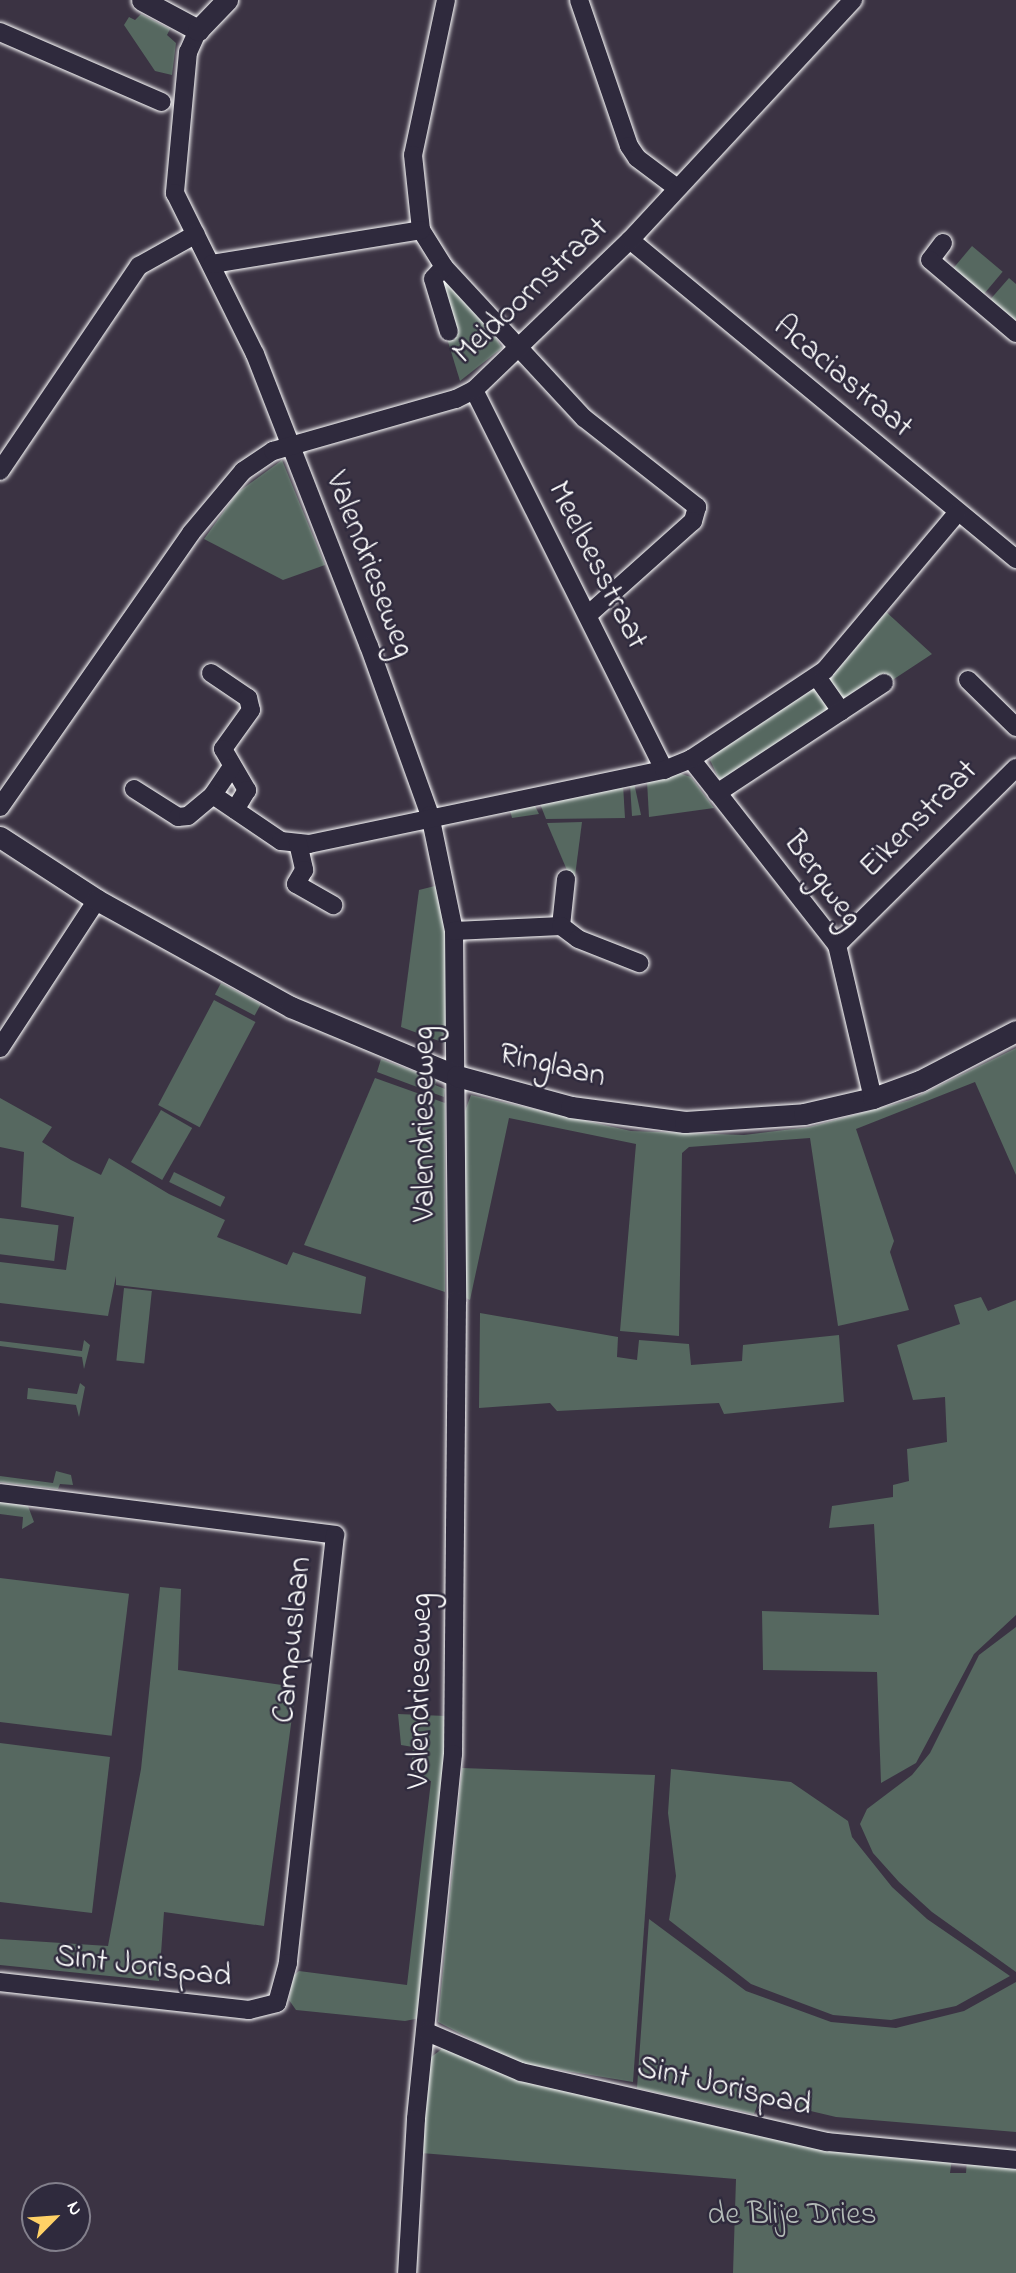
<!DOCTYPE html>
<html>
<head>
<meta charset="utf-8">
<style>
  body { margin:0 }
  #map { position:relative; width:1016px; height:2273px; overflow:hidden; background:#3b3343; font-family:"Indie Flower",sans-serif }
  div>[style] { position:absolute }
  .green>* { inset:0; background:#566860; transform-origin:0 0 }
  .roads { filter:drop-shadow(0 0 2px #fff) drop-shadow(0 0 2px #fff) }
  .minor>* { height:18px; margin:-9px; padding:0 9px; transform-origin:9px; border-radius:9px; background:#2f2a3d }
  .tertiary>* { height:21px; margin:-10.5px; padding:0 10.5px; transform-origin:10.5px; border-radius:10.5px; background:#2f2a3d }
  span { translate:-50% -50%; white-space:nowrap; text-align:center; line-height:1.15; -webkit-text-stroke:5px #2f2a3d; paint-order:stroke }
  .street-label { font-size:32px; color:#fff }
  .park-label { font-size:32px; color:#b3bbb7 }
  .north { position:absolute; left:21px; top:2182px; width:70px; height:70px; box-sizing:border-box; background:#2f2a3d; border:2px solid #827f8b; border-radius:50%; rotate:65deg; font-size:19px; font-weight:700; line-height:28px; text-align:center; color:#fff }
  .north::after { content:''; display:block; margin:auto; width:24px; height:32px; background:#ffd166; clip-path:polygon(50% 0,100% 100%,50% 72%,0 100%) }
</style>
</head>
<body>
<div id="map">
  <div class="green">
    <i style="clip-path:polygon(141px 14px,170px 29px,167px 35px,176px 43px,172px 75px,155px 71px,124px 25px,129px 17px,135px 20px)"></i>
    <i style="left:972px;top:246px;width:40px;height:31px;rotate:40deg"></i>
    <i style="clip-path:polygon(442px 275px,494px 334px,502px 348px,460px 381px,446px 335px)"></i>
    <i style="clip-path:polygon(1009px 278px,1016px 284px,1016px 324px,988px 302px)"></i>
    <i style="clip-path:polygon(282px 460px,325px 565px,283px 580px,204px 539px,237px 493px)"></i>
    <i style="clip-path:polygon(883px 609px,932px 654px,891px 681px,884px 673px,841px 700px,827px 682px,828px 674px)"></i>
    <i style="clip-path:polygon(814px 686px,829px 707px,826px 711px,723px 779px,718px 777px,710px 760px,717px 750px)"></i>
    <i style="clip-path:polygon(676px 772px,691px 777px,714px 808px,649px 817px,647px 781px)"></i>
    <i style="clip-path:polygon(634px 783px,641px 815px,632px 816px,630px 784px)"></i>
    <i style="clip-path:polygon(623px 785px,625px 818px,546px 819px,539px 801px)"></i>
    <i style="clip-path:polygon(533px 802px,539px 814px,512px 818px,509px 806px)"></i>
    <i style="clip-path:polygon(582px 822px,575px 876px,569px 875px,547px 823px)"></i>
    <i style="clip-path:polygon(439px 885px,446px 931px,450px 1045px,401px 1027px,419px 890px)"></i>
    <i style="left:221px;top:983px;width:45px;height:13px;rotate:28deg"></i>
    <i style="left:214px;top:1000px;width:47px;height:119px;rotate:28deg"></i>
    <i style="clip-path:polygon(1016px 1048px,1016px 1175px,975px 1082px,856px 1129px,894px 1241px,890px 1252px,909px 1310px,838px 1326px,810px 1138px,689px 1147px,682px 1153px,679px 1336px,620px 1331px,636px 1144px,509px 1118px,470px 1300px,464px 1297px,465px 1111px,471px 1095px,631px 1131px,744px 1135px,809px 1127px,910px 1100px)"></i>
    <i style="clip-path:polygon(381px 1059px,437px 1080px,435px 1085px,445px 1089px,444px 1097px,377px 1072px)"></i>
    <i style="clip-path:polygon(375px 1078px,445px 1103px,445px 1292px,304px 1245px)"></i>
    <i style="clip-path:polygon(0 1098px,52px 1127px,42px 1142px,71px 1160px,101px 1175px,109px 1158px,169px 1194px,225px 1220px,217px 1237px,287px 1265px,293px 1252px,366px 1277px,361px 1314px,116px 1285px,116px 1276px,108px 1316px,0 1303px,0 1262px,66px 1270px,74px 1217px,21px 1207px,24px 1152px,0 1147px)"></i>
    <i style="left:161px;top:1110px;width:36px;height:60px;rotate:30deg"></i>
    <i style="left:174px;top:1172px;width:57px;height:11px;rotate:26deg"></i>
    <i style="left:0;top:1218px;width:59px;height:36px;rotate:7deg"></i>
    <i style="left:124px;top:1288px;width:28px;height:73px;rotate:6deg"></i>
    <i style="clip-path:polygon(981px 1297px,988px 1311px,1016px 1300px,1016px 1615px,974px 1654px,916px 1763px,881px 1783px,877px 1672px,763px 1670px,762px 1611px,879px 1615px,874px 1524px,829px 1528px,832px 1506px,893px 1497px,893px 1485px,909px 1481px,907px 1449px,947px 1442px,945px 1397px,913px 1400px,897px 1345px,960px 1324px,954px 1305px)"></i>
    <i style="clip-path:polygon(480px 1313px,618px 1337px,617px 1357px,637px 1360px,639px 1340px,689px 1344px,691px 1365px,742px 1361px,743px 1345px,839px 1335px,844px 1402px,724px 1414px,719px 1403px,557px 1411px,550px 1403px,479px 1408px)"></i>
    <i style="clip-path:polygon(84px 1340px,90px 1345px,84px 1369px,82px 1357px,0 1346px,0 1341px,82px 1351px)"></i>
    <i style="clip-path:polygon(80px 1383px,85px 1387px,79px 1417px,76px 1405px,27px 1399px,28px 1388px,77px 1394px)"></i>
    <i style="clip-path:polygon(56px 1471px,71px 1475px,73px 1485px,60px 1484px,58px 1489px,0 1482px,0 1476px,53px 1483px)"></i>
    <i style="clip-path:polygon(0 1502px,28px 1506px,34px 1522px,22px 1529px,23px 1517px,0 1514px)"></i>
    <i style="left:0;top:1578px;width:130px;height:143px;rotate:7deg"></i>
    <i style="clip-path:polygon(160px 1587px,181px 1589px,178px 1670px,296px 1687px,264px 1926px,164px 1912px,159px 1981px,0 1965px,0 1939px,108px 1946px,141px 1769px)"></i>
    <i style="clip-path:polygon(1016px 1627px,1016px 1972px,932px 1912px,899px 1882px,873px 1853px,860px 1824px,867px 1809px,912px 1775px,930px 1753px,979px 1655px)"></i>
    <i style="clip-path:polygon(398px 1714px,446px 1716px,444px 1778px,420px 2018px,405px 2021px,296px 2010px,289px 2000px,293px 1976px,299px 1971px,407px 1985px,431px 1781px,410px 1778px,413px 1747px,401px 1745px)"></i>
    <i style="clip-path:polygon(0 1743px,110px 1757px,92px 1913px,0 1902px)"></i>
    <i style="clip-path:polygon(462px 1768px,655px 1775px,633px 2082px,517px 2063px,438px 2022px)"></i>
    <i style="clip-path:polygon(671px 1769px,791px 1782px,848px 1821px,852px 1837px,892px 1887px,927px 1919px,1010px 1976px,956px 2006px,891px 2020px,833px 2015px,751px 1984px,669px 1920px,676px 1876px,668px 1813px)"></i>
    <i style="clip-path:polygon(649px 1919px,746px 1991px,831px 2022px,896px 2028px,964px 2011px,1016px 1982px,1016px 2132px,836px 2117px,760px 2099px,754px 2114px,637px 2088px)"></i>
    <i style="clip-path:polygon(447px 2045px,535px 2085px,952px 2159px,950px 2173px,966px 2173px,967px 2160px,1016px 2164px,1016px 2273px,733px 2273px,736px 2179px,421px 2153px,430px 2058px)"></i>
  </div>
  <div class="roads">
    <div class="minor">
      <i style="left:446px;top:0;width:158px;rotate:102deg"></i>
      <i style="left:413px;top:155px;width:75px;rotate:83.9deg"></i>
      <i style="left:421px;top:230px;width:44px;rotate:58.1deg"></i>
      <i style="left:444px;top:267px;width:206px;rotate:47.2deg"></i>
      <i style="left:584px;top:418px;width:144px;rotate:38.2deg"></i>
      <i style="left:697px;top:507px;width:15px;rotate:106deg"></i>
      <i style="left:693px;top:521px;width:141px;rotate:138.2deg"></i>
      <i style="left:579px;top:0;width:154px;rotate:71.1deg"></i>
      <i style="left:629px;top:146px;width:14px;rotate:56deg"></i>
      <i style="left:637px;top:158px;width:50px;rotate:36.9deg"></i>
      <i style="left:198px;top:30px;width:24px;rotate:114deg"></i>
      <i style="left:188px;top:52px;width:142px;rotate:95.3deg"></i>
      <i style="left:175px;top:193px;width:180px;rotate:63.6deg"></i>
      <i style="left:255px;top:354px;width:313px;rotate:68.7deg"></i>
      <i style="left:369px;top:646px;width:180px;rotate:70.2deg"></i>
      <i style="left:430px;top:815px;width:118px;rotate:78.3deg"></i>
      <i style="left:454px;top:931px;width:370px;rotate:89.5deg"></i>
      <i style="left:457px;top:1301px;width:453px;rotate:90.5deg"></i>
      <i style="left:453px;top:1754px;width:367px;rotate:95.8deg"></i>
      <i style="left:416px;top:2119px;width:154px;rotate:93.3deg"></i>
      <i style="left:0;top:32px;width:176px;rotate:23.4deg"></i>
      <i style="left:630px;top:240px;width:501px;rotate:39.57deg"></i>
      <i style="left:943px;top:243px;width:21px;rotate:127deg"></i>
      <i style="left:930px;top:260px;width:113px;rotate:40.3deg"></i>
      <i style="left:212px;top:264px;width:212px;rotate:-9.2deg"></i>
      <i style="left:444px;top:267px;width:16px;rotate:133deg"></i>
      <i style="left:433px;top:279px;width:55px;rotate:73.2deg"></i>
      <i style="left:474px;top:390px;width:425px;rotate:63.4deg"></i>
      <i style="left:0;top:471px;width:248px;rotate:-55.9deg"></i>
      <i style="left:139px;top:266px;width:65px;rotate:-29.3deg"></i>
      <i style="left:211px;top:673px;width:45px;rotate:34deg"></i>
      <i style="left:248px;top:698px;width:12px;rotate:76deg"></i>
      <i style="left:251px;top:710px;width:48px;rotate:125.7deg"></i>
      <i style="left:223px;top:749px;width:48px;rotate:59.7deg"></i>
      <i style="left:247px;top:790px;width:23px;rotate:121deg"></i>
      <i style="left:817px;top:677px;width:42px;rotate:54.8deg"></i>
      <i style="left:968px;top:680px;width:67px;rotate:44.4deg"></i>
      <i style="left:691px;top:759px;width:236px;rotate:51.9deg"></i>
      <i style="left:837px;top:945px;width:157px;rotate:76.8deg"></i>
      <i style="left:231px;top:768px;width:32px;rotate:124deg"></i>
      <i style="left:213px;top:795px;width:82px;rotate:34.1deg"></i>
      <i style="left:281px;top:841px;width:28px;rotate:6deg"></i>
      <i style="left:309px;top:844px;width:363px;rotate:-11.8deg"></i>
      <i style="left:664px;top:770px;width:29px;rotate:-22deg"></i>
      <i style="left:691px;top:759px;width:161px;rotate:-33.6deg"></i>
      <i style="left:825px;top:670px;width:205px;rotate:-49.9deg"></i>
      <i style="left:134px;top:789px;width:52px;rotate:32.5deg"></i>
      <i style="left:178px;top:817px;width:10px;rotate:-6deg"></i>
      <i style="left:188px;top:816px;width:33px;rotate:-40deg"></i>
      <i style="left:717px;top:793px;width:200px;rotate:-33.4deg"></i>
      <i style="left:0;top:807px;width:334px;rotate:-55.1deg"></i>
      <i style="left:191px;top:533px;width:81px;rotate:-50deg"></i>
      <i style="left:243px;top:471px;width:36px;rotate:-34deg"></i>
      <i style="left:273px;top:451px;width:190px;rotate:-15.9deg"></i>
      <i style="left:456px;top:399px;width:20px;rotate:-27deg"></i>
      <i style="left:474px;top:390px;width:216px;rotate:-43.9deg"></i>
      <i style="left:630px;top:240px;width:328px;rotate:-47.1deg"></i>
      <i style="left:298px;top:843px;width:28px;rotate:77deg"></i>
      <i style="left:304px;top:870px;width:16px;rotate:120deg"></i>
      <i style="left:296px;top:884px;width:43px;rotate:29.6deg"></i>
      <i style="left:561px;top:926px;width:47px;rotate:-83.9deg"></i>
      <i style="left:454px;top:931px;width:107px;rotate:-2.7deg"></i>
      <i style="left:561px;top:926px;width:21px;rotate:37deg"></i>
      <i style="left:578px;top:939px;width:66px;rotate:21.5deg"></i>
      <i style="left:837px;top:945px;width:252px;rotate:-44.7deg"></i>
      <i style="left:0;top:1048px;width:177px;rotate:-56.8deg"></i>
      <i style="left:0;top:1493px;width:338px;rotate:7.1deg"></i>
      <i style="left:335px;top:1535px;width:431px;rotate:96.3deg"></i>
      <i style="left:288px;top:1963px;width:41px;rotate:105.4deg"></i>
      <i style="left:277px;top:2003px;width:29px;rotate:166deg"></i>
      <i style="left:249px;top:2010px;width:251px;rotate:-173.6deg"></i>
      <i style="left:427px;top:2032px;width:102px;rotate:23.1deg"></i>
      <i style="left:521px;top:2072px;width:314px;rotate:12.9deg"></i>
      <i style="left:827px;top:2142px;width:190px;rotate:5.4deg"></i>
    </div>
    <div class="tertiary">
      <i style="left:142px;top:0;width:64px;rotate:28.2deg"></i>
      <i style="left:198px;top:30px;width:42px;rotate:-46deg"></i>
      <i style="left:0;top:837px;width:116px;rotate:33deg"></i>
      <i style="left:97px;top:900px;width:222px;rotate:28.9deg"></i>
      <i style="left:291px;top:1007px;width:180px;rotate:22.6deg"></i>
      <i style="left:457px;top:1076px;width:118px;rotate:15.2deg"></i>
      <i style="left:571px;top:1107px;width:115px;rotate:7.5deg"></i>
      <i style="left:685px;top:1122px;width:119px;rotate:-3.8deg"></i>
      <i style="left:804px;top:1114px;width:71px;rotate:-13.1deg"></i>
      <i style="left:873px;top:1098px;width:50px;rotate:-19.9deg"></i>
      <i style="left:920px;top:1081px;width:108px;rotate:-27.5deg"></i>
    </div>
  </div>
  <div class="street-label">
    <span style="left:532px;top:292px;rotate:-43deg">Meidoornstraat</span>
    <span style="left:842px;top:378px;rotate:40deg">Acaciastraat</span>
    <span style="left:368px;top:565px;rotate:69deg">Valendrieseweg</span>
    <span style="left:596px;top:566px;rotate:63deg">Meelbesstraat</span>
    <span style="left:920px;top:820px;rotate:-45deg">Eikenstraat</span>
    <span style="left:821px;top:881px;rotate:54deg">Bergweg</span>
    <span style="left:552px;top:1067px;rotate:13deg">Ringlaan</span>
    <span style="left:426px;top:1124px;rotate:-90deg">Valendrieseweg</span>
    <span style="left:294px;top:1640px;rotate:-84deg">Campuslaan</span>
    <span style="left:422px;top:1691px;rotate:-89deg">Valendrieseweg</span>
    <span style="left:143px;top:1968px;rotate:7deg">Sint Jorispad</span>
    <span style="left:724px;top:2088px;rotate:13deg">Sint Jorispad</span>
  </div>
  <div class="park-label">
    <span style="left:792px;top:2216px">de Blije Dries</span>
  </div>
  <div class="north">N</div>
</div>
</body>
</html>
